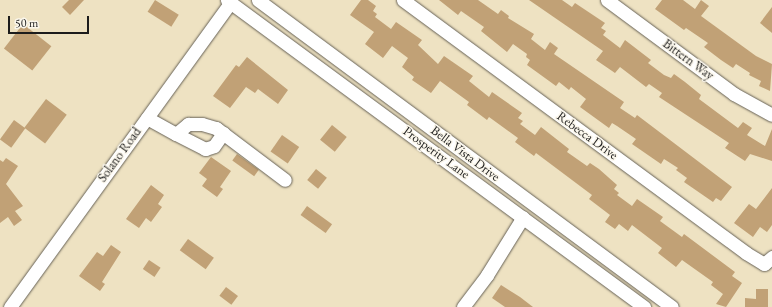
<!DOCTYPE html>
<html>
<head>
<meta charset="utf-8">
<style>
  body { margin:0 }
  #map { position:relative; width:772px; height:307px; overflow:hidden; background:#eee2c2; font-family:"EB Garamond",serif }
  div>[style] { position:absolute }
  .building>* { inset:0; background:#c1a176; transform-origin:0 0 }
  .roads { filter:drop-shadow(0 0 1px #666156) drop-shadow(0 0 1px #666156) }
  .minor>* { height:13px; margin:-6.5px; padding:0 6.5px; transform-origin:6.5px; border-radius:6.5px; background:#fff }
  span { translate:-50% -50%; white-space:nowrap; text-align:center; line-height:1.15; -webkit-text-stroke:3px #fbf7ec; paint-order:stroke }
  .street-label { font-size:13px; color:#1c1c1c }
  .scale { position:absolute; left:8px; top:16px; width:81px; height:18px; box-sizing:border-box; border:2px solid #1c1c1c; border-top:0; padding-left:5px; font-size:12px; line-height:14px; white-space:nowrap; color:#1c1c1c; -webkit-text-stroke:3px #fbf7ec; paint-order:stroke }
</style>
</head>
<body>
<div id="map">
  <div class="building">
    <i style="clip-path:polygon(69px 0,84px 0,70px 15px,62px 7px)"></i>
    <i style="left:155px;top:0;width:28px;height:14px;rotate:32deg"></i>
    <i style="clip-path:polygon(361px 0,368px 0,376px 6px,373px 11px,377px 14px,375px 17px,391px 29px,396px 22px,422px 40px,418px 45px,438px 64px,444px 56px,473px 76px,469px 81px,489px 97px,492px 92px,522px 113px,518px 118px,523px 121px,520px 124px,535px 135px,541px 127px,569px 149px,567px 152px,587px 166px,590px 163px,599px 169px,617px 185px,614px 189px,619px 193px,617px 195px,632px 206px,637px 199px,663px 217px,660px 221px,682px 237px,684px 234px,735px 272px,732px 276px,742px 283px,726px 307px,716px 304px,723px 294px,711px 285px,713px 282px,682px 260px,676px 267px,658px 253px,662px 248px,632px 225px,628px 231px,619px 224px,615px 229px,605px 222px,610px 215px,589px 199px,592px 195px,536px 153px,534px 156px,515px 142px,518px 138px,489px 117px,487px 120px,467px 105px,469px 102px,440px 81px,431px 93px,412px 80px,414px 77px,402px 67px,408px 58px,392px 46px,383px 58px,365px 44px,374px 32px,350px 15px)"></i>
    <i style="clip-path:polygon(439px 0,478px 0,498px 14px,501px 10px,509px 16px,508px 18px,534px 34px,531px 39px,545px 50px,550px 42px,558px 48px,554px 54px,624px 102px,620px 108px,635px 118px,637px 115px,732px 187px,721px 201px,716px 198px,713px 202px,684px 182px,687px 178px,676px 170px,678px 168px,664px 159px,661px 164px,632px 144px,636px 139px,617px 126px,612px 123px,609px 128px,580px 107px,586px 99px,571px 87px,569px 90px,559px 82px,556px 86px,527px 65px,530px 60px,526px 57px,527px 54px,513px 44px,507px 52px,481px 31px,484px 27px,461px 11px,458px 15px)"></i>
    <i style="clip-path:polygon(529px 0,562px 0,572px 7px,575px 3px,605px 23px,601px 28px,606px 31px,603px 35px,620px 48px,625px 40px,651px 60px,648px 63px,664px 75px,671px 78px,674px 74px,685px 82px,701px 95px,699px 99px,738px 128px,743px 122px,752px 128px,747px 135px,765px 146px,772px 129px,772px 161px,750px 154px,745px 161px,725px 148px,729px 143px,659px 97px,662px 93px,649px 84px,646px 87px,620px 67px,615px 73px,596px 60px,603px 51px)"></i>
    <i style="clip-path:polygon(662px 0,683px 0,695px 9px,701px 0,709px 6px,701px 16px,756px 56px,772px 64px,770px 91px,759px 86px,761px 81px,749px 75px,750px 73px,736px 64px,733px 68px,721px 60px,704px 47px,708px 43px,686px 28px,684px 30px,655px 9px)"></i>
    <i style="clip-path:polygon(772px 7px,772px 33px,760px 23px)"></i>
    <i style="left:23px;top:24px;width:36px;height:31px;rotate:38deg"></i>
    <i style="clip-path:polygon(247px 57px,288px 90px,278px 104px,258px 89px,255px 93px,246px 87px,230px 108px,213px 96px,236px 65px,239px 67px)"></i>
    <i style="left:46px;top:99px;width:26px;height:36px;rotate:37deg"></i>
    <i style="left:14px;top:120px;width:14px;height:24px;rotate:36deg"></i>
    <i style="left:332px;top:125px;width:19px;height:19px;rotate:39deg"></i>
    <i style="left:282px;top:135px;width:21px;height:20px;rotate:35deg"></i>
    <i style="left:237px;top:154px;width:27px;height:8px;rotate:36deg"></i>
    <i style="clip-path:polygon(211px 157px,231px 171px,220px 187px,223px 189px,217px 197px,202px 186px,207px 179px,199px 173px)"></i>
    <i style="clip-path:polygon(6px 158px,18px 166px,6px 184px,23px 206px,15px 211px,22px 220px,14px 226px,8px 217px,0 223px,0 160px,3px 162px)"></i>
    <i style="left:316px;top:169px;width:14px;height:14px;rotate:39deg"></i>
    <i style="clip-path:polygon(151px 185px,164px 195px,158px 204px,162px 207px,151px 222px,146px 218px,139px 228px,126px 219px)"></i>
    <i style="clip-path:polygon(772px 188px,772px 225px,767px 232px,760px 227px,753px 237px,734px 223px,749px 204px,756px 209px)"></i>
    <i style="left:307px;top:206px;width:31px;height:11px;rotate:36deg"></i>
    <i style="left:188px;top:239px;width:32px;height:14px;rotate:36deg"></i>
    <i style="clip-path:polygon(111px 245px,121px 252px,102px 282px,105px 284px,100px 291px,79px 276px,97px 252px,103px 256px)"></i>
    <i style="left:149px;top:260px;width:14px;height:11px;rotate:34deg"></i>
    <i style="clip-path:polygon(501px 285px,520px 297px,533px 307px,505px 307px,492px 298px)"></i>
    <i style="left:226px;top:287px;width:15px;height:11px;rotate:37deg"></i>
    <i style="clip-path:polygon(756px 289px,768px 289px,768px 307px,745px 307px,745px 298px,756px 299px)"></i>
  </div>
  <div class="roads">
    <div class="minor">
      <i style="left:227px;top:0;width:518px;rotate:36.36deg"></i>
      <i style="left:258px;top:0;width:515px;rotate:36.56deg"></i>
      <i style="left:403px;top:0;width:426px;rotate:36.4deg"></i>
      <i style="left:746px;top:253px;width:21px;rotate:31deg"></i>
      <i style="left:764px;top:264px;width:11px;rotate:-41deg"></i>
      <i style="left:607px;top:0;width:158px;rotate:36.5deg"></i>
      <i style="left:734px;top:94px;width:43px;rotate:28.9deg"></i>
      <i style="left:147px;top:118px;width:33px;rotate:29deg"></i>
      <i style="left:176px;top:134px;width:16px;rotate:-40deg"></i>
      <i style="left:188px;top:124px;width:14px"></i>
      <i style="left:202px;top:124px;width:15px;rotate:16deg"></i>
      <i style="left:216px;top:128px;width:86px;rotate:37deg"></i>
      <i style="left:176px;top:134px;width:33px;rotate:27deg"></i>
      <i style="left:205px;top:149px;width:9px;rotate:-18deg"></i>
      <i style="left:214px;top:146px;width:16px;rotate:-55deg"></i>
      <i style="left:10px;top:307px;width:375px;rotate:-54.1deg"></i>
      <i style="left:463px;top:307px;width:40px;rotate:-53deg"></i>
      <i style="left:487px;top:275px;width:68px;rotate:-58.2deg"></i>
    </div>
  </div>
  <div class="street-label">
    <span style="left:688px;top:60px;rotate:36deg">Bittern Way</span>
    <span style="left:587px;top:136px;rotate:36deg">Rebecca Drive</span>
    <span style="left:436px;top:153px;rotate:36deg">Prosperity Lane</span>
    <span style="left:465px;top:154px;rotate:37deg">Bella Vista Drive</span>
    <span style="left:120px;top:155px;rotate:-54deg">Solano Road</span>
  </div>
  <div class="scale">50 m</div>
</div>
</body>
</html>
